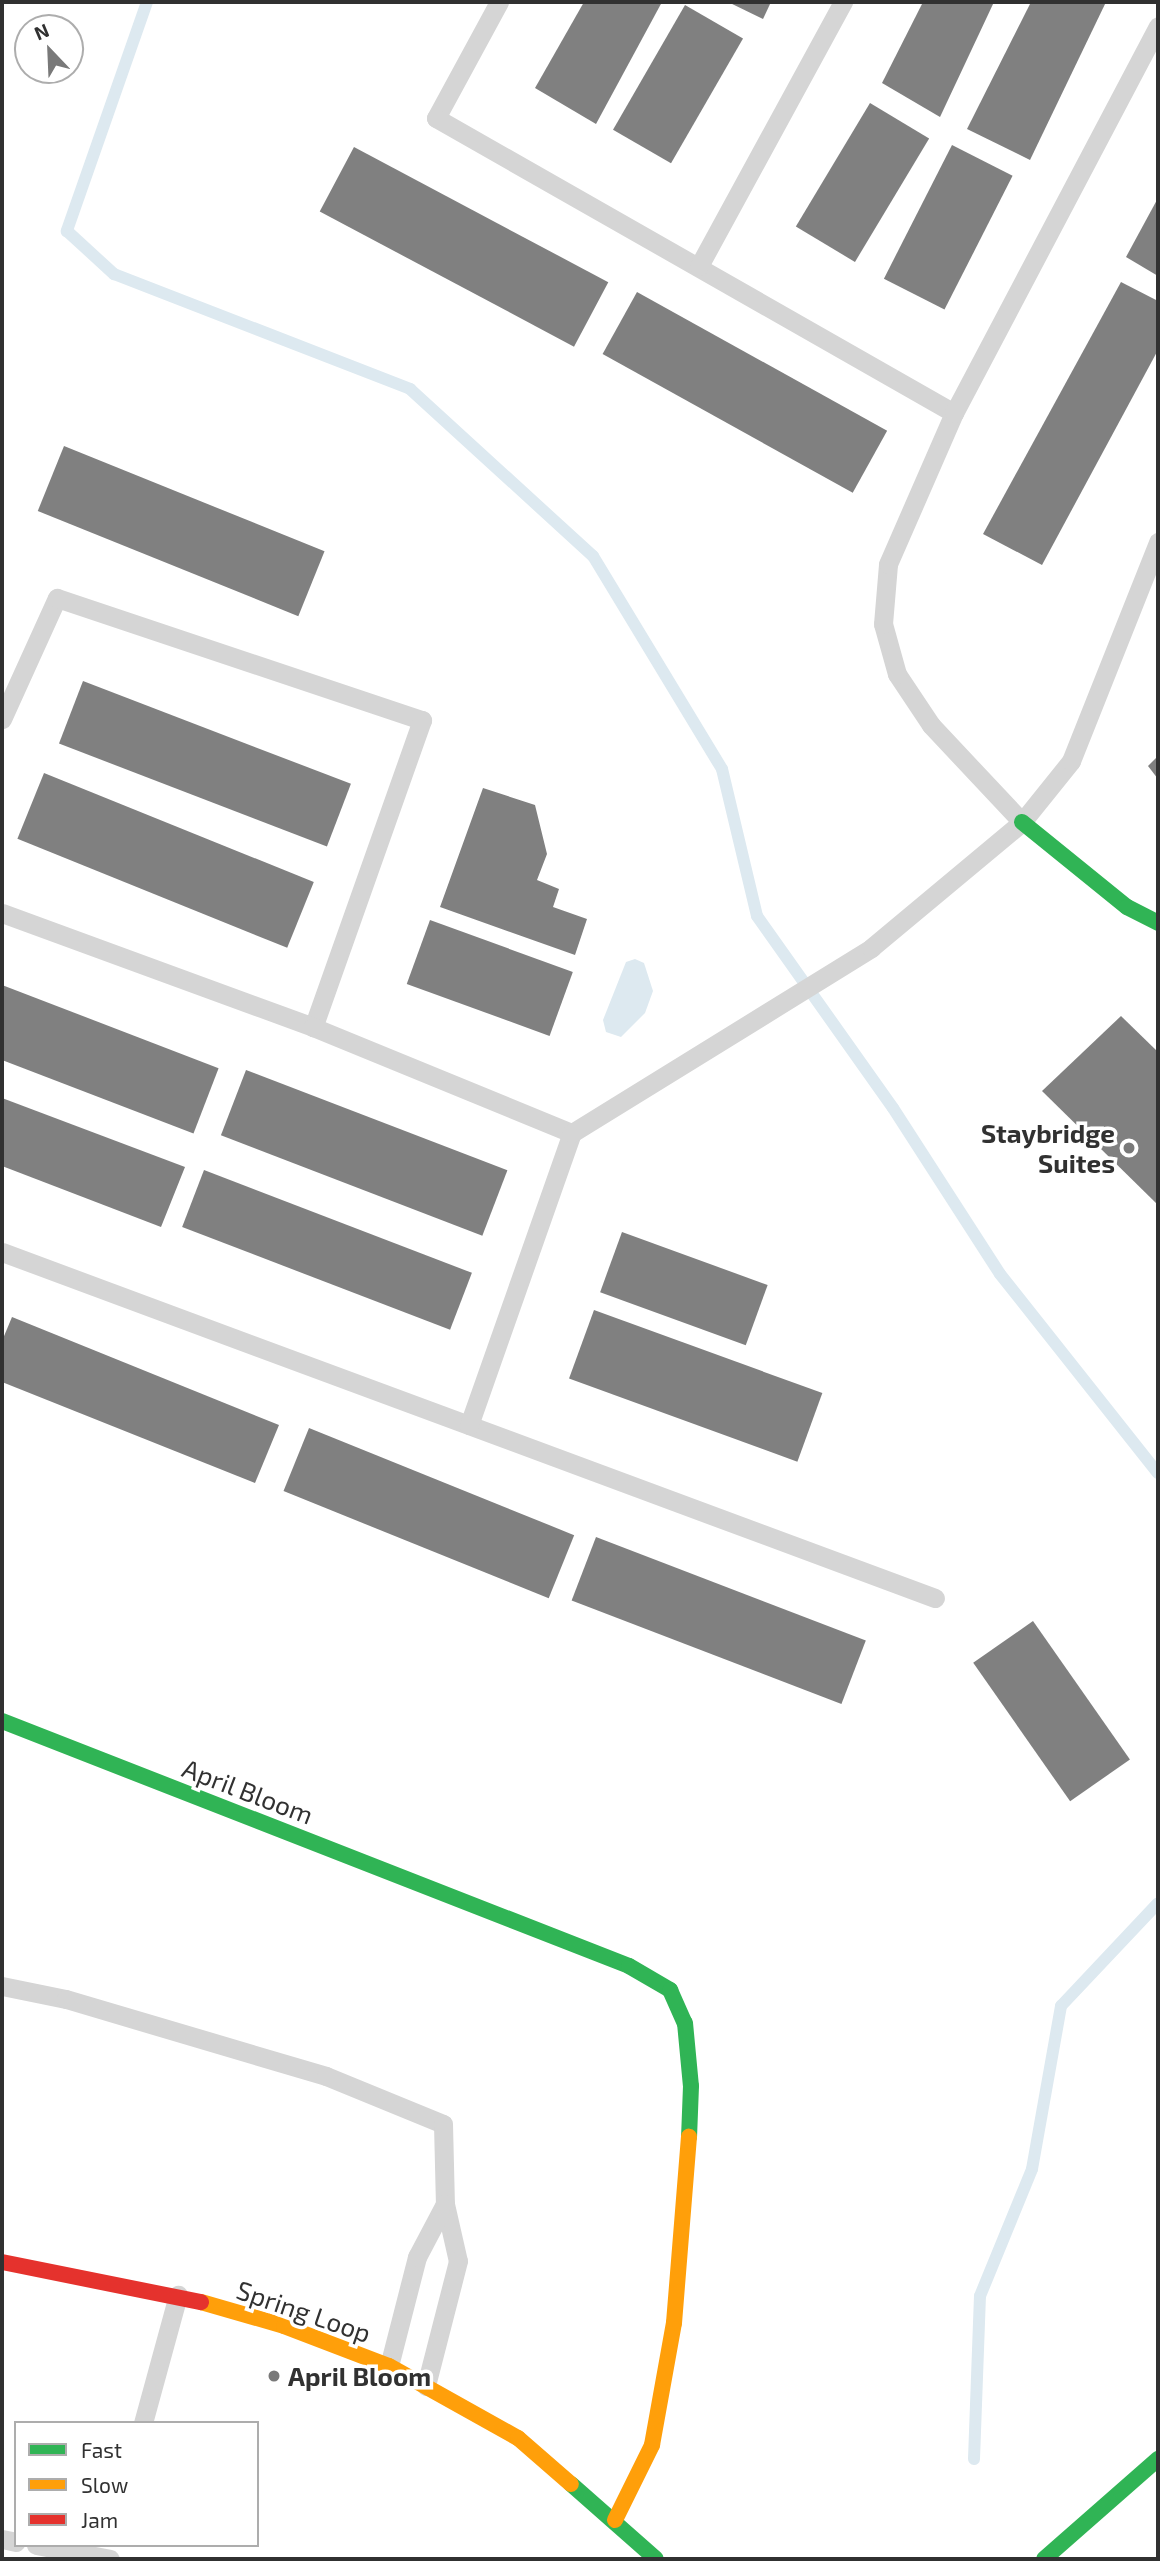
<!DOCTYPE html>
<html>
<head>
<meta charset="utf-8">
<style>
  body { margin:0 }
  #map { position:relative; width:1160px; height:2561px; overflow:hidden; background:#fff; font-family:"Exo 2",sans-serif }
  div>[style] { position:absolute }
  .water>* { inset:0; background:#dde9f0 }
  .stream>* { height:12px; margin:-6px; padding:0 6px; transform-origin:6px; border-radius:6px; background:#dde9f0 }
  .building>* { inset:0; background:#808080; transform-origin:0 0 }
  .lane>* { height:19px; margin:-9.5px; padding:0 9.5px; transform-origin:9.5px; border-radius:9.5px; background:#d5d5d5 }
  .fast>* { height:16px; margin:-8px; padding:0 8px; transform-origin:8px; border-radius:8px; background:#30b455 }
  .slow>* { height:16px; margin:-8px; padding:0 8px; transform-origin:8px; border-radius:8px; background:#ff9f0a }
  .jam>* { height:16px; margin:-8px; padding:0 8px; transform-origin:8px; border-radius:8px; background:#e5322d }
  .dots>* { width:19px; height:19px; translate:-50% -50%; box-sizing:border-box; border:4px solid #fff; border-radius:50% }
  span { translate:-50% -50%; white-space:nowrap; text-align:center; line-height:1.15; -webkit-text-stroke:7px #fff; paint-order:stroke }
  .poi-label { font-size:26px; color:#313131; font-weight:700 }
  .right { translate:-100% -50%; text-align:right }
  .left { translate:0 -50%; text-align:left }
  .street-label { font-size:26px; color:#313131 }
  .frame { position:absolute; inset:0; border:4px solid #313131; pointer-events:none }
  .legend { position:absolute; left:14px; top:2421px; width:245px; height:126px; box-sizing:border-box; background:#fff; border:2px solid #adadad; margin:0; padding:9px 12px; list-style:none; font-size:21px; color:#313131 }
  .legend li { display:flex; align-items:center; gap:14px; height:35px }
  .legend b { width:35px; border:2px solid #adadad }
  .north { position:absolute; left:14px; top:14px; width:70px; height:70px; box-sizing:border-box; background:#fff; border:2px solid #adadad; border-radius:50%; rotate:337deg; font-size:19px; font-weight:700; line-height:28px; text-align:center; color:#313131 }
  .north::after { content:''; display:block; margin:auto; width:24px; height:32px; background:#797979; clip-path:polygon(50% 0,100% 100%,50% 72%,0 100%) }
</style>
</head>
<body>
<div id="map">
  <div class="water">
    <i style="clip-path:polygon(635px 959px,644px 963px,653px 991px,645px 1013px,621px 1037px,606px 1032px,603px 1020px,626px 962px)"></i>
  </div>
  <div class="stream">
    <i style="left:147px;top:2px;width:243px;rotate:109.3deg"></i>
    <i style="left:67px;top:231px;width:64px;rotate:42.5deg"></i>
    <i style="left:114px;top:274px;width:318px;rotate:21.2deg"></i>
    <i style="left:410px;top:389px;width:248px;rotate:42.4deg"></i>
    <i style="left:593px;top:556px;width:249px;rotate:58.8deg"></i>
    <i style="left:722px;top:769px;width:151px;rotate:76.6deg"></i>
    <i style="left:757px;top:916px;width:235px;rotate:54.7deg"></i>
    <i style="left:893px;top:1108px;width:197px;rotate:57.2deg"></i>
    <i style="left:1000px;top:1274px;width:254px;rotate:51.6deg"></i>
    <i style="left:974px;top:2459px;width:163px;rotate:-87.9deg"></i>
    <i style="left:980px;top:2296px;width:137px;rotate:-67.7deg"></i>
    <i style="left:1032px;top:2169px;width:166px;rotate:-79.9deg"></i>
    <i style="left:1061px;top:2006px;width:141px;rotate:-46.7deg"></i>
  </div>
  <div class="building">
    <i style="clip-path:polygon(584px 2px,662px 2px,596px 124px,535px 88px)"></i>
    <i style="clip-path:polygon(728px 2px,771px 2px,763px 19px)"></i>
    <i style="clip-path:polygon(923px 2px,994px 2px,940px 117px,882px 83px)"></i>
    <i style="clip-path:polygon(1031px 2px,1106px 2px,1030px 160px,967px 129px)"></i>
    <i style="left:685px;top:5px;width:67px;height:144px;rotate:30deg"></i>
    <i style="left:870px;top:103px;width:69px;height:144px;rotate:31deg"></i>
    <i style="left:952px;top:145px;width:68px;height:150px;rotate:27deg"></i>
    <i style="left:354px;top:147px;width:288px;height:73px;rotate:28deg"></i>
    <i style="clip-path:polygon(1158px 198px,1158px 276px,1126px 257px)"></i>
    <i style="clip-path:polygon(1121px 282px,1158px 301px,1158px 350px,1042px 565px,983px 534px)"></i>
    <i style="left:637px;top:292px;width:286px;height:71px;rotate:29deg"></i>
    <i style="left:64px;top:446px;width:281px;height:70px;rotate:22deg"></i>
    <i style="left:83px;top:681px;width:287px;height:67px;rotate:21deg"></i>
    <i style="clip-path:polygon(1158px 756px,1158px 779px,1148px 766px)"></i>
    <i style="left:44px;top:773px;width:291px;height:71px;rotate:22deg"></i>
    <i style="clip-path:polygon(483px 788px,535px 805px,547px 854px,537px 880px,559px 889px,553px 907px,587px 919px,575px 955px,440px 907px)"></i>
    <i style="left:430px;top:920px;width:152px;height:68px;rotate:20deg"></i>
    <i style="left:2px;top:985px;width:232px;height:70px;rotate:21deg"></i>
    <i style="clip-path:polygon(1121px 1016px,1158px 1052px,1158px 1205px,1042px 1091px)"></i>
    <i style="left:246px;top:1070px;width:280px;height:70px;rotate:21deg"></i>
    <i style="clip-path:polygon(2px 1098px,185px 1167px,161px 1227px,2px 1166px)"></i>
    <i style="left:204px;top:1170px;width:287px;height:61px;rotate:21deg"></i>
    <i style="left:622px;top:1232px;width:155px;height:64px;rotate:20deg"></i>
    <i style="left:594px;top:1310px;width:243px;height:73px;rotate:20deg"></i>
    <i style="clip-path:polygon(12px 1317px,279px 1425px,255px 1483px,2px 1382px,2px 1341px)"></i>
    <i style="left:309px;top:1428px;width:286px;height:68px;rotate:22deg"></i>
    <i style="left:596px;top:1537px;width:289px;height:68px;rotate:21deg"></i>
    <i style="left:1033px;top:1621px;width:169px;height:73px;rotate:55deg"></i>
  </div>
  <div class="lane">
    <i style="left:499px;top:2px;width:132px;rotate:118.5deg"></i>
    <i style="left:436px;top:118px;width:596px;rotate:29.66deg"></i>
    <i style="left:699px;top:266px;width:301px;rotate:-61.4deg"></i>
    <i style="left:2px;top:719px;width:133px;rotate:-65.6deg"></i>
    <i style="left:57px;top:598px;width:385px;rotate:18.5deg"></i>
    <i style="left:422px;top:720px;width:326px;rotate:109.5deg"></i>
    <i style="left:1022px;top:822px;width:133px;rotate:-133.2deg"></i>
    <i style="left:931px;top:725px;width:61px;rotate:-123.7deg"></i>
    <i style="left:897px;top:674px;width:52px;rotate:-105.6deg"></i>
    <i style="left:883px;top:624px;width:60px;rotate:-85.2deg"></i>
    <i style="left:888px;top:564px;width:165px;rotate:-66.4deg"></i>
    <i style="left:954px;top:413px;width:437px;rotate:-62.2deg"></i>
    <i style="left:2px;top:913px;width:331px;rotate:20.1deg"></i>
    <i style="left:313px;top:1027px;width:280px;rotate:22.3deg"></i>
    <i style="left:2px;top:1252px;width:995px;rotate:20.35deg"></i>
    <i style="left:469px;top:1425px;width:310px;rotate:-70.6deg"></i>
    <i style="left:572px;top:1133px;width:352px;rotate:-31.7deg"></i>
    <i style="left:871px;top:948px;width:197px;rotate:-39.8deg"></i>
    <i style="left:1022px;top:822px;width:78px;rotate:-51.2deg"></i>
    <i style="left:1071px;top:761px;width:236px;rotate:-68.3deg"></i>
    <i style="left:2px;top:1986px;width:65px;rotate:11.5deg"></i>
    <i style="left:66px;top:1999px;width:271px;rotate:16.5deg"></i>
    <i style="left:326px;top:2076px;width:126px;rotate:22.3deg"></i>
    <i style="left:443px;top:2124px;width:80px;rotate:88.6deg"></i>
    <i style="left:445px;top:2204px;width:58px;rotate:77.2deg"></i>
    <i style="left:458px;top:2261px;width:129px;rotate:104.4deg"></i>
    <i style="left:389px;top:2366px;width:113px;rotate:-75.6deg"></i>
    <i style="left:417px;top:2257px;width:60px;rotate:-62.2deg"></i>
    <i style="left:143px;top:2423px;width:133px;rotate:-74.7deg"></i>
    <i style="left:2px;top:2539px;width:14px;rotate:12deg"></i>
    <i style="left:36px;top:2545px;width:75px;rotate:10.7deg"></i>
  </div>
  <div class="fast">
    <i style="left:1022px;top:822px;width:135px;rotate:39deg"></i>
    <i style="left:1127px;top:907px;width:35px;rotate:27deg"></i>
    <i style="left:2px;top:1721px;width:673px;rotate:21.34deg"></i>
    <i style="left:629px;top:1966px;width:48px;rotate:30.3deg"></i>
    <i style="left:670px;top:1990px;width:36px;rotate:66deg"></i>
    <i style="left:685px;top:2023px;width:63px;rotate:84.6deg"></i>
    <i style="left:691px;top:2086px;width:51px;rotate:92.2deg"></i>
    <i style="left:571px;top:2484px;width:113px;rotate:41.4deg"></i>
    <i style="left:1044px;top:2559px;width:152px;rotate:-41.3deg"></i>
  </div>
  <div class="slow">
    <i style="left:201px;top:2302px;width:86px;rotate:16.1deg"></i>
    <i style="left:284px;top:2326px;width:112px;rotate:20.9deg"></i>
    <i style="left:389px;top:2366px;width:148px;rotate:29.2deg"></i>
    <i style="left:518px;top:2438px;width:70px;rotate:41deg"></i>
    <i style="left:615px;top:2520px;width:84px;rotate:-63.7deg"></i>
    <i style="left:652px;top:2445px;width:124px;rotate:-79.8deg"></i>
    <i style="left:674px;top:2323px;width:187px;rotate:-85.4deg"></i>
  </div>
  <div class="jam">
    <i style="left:2px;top:2262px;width:203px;rotate:11.4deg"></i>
  </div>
  <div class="dots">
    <i style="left:1129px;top:1148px;background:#797979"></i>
    <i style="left:274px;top:2376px;background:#797979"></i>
  </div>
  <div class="poi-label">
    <span class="right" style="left:1115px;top:1148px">Staybridge<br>Suites</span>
    <span class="left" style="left:288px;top:2376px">April Bloom</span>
  </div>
  <div class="street-label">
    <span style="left:248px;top:1791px;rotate:21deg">April Bloom</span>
    <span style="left:304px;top:2311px;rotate:19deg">Spring Loop</span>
  </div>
  <div class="frame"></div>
  <ul class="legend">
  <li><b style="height:9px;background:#30b455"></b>Fast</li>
  <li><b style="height:9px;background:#ff9f0a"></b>Slow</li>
  <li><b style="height:9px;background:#e5322d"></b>Jam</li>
  </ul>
  <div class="north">N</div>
</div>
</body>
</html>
